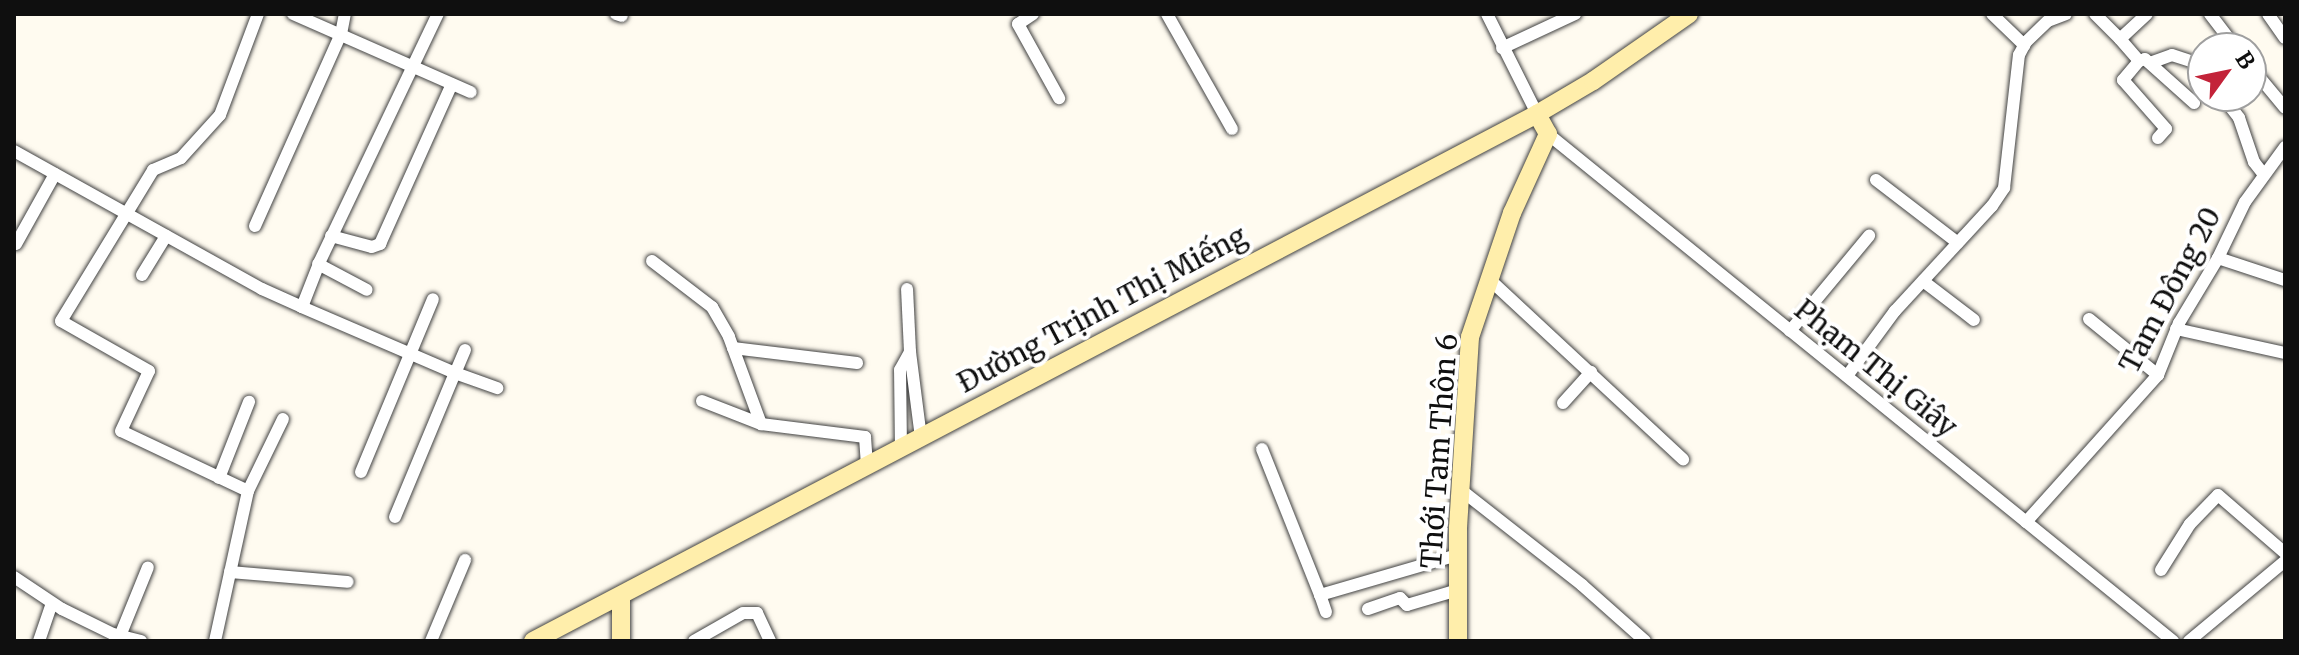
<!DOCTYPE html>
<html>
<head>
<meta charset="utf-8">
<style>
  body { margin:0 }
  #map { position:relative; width:2299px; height:655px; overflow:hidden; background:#fffbf0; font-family:Merriweather,serif }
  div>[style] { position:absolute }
  .roads { filter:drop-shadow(0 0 2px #424242) drop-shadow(0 0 2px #424242) }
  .street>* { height:12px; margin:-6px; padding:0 6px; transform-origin:6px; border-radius:6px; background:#fff }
  .secondary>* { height:18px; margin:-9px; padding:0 9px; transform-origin:9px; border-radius:9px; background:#ffeeab }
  span { translate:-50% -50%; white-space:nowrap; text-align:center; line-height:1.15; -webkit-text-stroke:8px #fff; paint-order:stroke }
  .street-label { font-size:28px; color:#0f0f0f }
  .frame { position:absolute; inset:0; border:16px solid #0f0f0f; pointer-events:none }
  .north { position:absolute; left:2187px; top:32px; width:80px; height:80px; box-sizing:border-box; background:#fff; border:2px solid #9f9f9f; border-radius:50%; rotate:57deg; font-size:22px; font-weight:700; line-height:32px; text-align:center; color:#0f0f0f }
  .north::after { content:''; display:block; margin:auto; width:28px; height:36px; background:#c32339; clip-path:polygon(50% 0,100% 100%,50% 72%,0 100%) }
</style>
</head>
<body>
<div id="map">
  <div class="roads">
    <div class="street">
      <i style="left:293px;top:14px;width:194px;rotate:23.7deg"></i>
      <i style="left:616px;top:14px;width:6px;rotate:18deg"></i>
      <i style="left:1033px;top:14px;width:18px;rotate:146deg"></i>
      <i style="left:1018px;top:24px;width:85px;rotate:61deg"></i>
      <i style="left:1167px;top:14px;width:132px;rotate:60.5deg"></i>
      <i style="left:1487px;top:14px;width:112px;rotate:63.4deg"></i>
      <i style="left:1992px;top:14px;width:45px;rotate:44.1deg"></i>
      <i style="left:2095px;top:14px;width:35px;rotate:45deg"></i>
      <i style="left:2120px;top:39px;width:37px;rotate:-43deg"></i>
      <i style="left:2210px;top:14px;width:43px;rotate:52.6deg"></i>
      <i style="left:2268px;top:14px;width:29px;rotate:55deg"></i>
      <i style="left:2120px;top:39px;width:29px;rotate:49deg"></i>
      <i style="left:2139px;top:61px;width:25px;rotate:130deg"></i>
      <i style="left:2123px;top:80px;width:65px;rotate:48.7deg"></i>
      <i style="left:2166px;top:129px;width:12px;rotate:132deg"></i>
      <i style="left:1502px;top:48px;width:81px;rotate:-25deg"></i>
      <i style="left:2139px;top:61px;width:6px;rotate:-18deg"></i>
      <i style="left:2145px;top:59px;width:66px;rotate:41.9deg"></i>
      <i style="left:2150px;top:63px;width:23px;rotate:-20deg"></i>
      <i style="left:2172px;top:55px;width:23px;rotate:18deg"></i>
      <i style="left:2194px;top:62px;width:14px;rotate:51deg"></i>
      <i style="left:2251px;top:67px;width:53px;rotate:50.3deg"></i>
      <i style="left:2222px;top:96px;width:28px;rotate:52deg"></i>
      <i style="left:2239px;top:118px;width:46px;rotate:71.2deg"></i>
      <i style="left:2254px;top:162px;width:16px;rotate:52deg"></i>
      <i style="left:1548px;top:134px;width:805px;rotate:39.05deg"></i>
      <i style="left:14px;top:151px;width:284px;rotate:29.1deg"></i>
      <i style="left:262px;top:289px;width:44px;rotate:24.2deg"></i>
      <i style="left:1876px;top:180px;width:103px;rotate:37.5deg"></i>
      <i style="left:255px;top:226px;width:210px;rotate:-65.9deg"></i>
      <i style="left:341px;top:34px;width:20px;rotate:-79deg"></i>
      <i style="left:331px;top:236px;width:42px;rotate:15deg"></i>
      <i style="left:372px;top:247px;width:9px;rotate:-21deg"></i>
      <i style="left:380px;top:244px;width:175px;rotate:-65.8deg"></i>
      <i style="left:16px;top:244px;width:80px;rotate:-60.9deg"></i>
      <i style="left:2218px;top:258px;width:71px;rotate:18.2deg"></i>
      <i style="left:652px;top:261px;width:76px;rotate:37.5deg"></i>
      <i style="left:712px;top:307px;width:34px;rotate:60deg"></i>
      <i style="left:729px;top:337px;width:93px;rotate:69.8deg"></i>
      <i style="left:761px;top:424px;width:105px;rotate:7.1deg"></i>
      <i style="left:865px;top:437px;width:31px;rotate:86deg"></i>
      <i style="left:318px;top:264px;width:55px;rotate:28deg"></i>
      <i style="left:142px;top:275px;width:46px;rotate:-58.4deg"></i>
      <i style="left:1489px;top:279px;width:265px;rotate:42.9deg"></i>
      <i style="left:1923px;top:281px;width:64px;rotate:37.4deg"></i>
      <i style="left:2089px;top:319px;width:89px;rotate:39.1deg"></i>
      <i style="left:2176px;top:329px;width:112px;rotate:12.4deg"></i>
      <i style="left:1790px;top:331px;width:124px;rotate:-50.3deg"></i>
      <i style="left:733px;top:348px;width:125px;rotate:6.9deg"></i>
      <i style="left:465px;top:350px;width:25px;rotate:113deg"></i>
      <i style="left:455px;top:373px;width:45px;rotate:19.7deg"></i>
      <i style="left:910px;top:352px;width:87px;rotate:82.7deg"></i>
      <i style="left:1847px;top:376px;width:81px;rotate:-53.6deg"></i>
      <i style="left:1895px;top:311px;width:143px;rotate:-47.3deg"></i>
      <i style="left:1992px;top:206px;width:22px;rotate:-56deg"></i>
      <i style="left:2004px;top:188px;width:134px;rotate:-83.6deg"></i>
      <i style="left:2019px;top:55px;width:15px;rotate:-62deg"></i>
      <i style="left:2026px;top:42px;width:30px;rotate:-44deg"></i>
      <i style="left:2048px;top:21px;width:19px;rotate:-21deg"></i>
      <i style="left:702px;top:401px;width:63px;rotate:21.3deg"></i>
      <i style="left:1563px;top:403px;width:42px;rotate:-47.9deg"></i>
      <i style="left:901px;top:449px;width:79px;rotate:-90.7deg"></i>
      <i style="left:900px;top:370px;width:21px;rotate:-61deg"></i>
      <i style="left:910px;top:352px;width:63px;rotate:-92.7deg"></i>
      <i style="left:1262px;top:449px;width:157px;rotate:68.3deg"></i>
      <i style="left:361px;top:472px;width:187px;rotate:-67.4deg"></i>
      <i style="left:219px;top:478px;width:82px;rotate:-68.5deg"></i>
      <i style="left:1461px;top:490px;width:154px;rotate:38.1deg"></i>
      <i style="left:1582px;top:585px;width:84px;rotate:41.6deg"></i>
      <i style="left:248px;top:491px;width:80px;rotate:-64.1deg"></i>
      <i style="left:395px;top:517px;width:156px;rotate:-67.4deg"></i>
      <i style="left:455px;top:373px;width:167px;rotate:-156.7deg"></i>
      <i style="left:302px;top:307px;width:49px;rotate:-68.6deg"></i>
      <i style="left:320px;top:261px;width:274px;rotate:-64.5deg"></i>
      <i style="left:2026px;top:522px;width:198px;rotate:-48.1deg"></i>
      <i style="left:2158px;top:375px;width:56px;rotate:-68deg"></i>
      <i style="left:2179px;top:323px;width:76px;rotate:-59deg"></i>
      <i style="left:2218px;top:258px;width:62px;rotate:-64.3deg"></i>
      <i style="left:2245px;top:202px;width:68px;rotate:-54deg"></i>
      <i style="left:2161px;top:570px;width:54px;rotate:-57.8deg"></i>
      <i style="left:2190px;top:524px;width:40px;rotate:-46deg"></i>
      <i style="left:2218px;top:495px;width:89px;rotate:40.9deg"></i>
      <i style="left:230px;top:572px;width:118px;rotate:4.8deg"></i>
      <i style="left:14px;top:577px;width:58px;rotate:33.7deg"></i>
      <i style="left:62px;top:609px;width:57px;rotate:26.1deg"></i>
      <i style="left:113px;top:634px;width:29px;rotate:14deg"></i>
      <i style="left:1368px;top:609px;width:34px;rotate:-19deg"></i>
      <i style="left:1400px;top:598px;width:10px;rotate:45deg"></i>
      <i style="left:1407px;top:605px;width:53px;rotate:-16.4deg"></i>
      <i style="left:1326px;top:612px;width:18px;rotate:-109deg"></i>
      <i style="left:1320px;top:595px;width:144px;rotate:-16.2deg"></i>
      <i style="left:120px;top:636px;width:74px;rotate:-67.9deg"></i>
      <i style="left:39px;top:641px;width:40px;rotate:-71.1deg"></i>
      <i style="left:215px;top:641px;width:154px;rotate:-77.6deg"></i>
      <i style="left:248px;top:491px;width:140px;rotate:-154.7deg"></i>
      <i style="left:121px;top:431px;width:66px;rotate:-65deg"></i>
      <i style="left:149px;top:371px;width:101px;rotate:-150.4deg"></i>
      <i style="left:61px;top:321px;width:177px;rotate:-58.6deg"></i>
      <i style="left:153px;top:170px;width:30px;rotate:-23deg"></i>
      <i style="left:181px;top:158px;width:58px;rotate:-47.8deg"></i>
      <i style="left:220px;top:115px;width:108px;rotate:-69.4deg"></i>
      <i style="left:431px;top:641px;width:88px;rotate:-67.2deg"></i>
      <i style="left:694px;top:641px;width:56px;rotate:-29.7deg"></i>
      <i style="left:743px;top:613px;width:14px"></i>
      <i style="left:757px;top:613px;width:31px;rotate:65deg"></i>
      <i style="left:2189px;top:641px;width:125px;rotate:-39.8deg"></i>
    </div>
    <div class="secondary">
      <i style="left:533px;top:641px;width:1134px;rotate:-27.69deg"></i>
      <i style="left:1537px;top:114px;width:65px;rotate:-30.5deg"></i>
      <i style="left:1593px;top:81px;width:117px;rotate:-34.9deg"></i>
      <i style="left:621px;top:641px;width:45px;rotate:-90deg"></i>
      <i style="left:1458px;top:641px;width:113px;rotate:-90deg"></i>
      <i style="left:1458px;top:528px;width:191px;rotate:-86.4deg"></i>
      <i style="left:1470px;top:337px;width:131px;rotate:-71.3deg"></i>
      <i style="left:1512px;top:213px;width:87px;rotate:-65.5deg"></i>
      <i style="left:1548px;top:134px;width:23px;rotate:-119deg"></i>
    </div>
  </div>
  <div class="street-label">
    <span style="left:2170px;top:290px;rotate:-62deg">Tam Đông 20</span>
    <span style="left:1102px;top:309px;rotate:-28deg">Đường Trịnh Thị Miếng</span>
    <span style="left:1876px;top:368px;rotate:39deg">Phạm Thị Giây</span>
    <span style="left:1439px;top:451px;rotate:-86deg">Thới Tam Thôn 6</span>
  </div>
  <div class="frame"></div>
  <div class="north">B</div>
</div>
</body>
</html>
